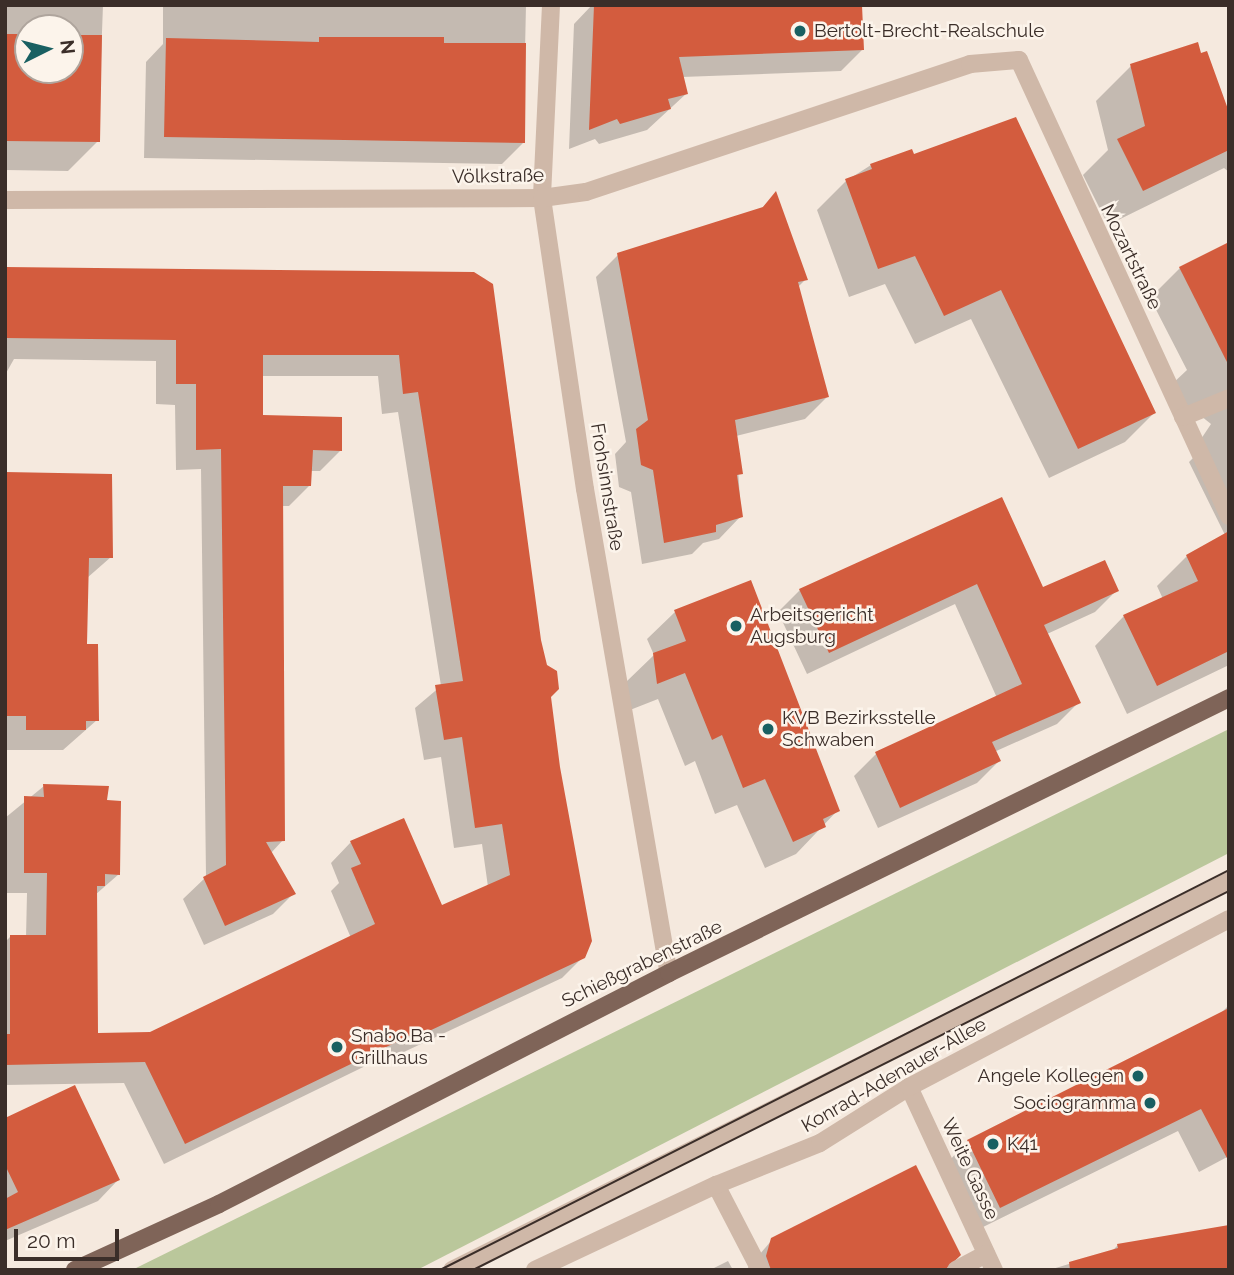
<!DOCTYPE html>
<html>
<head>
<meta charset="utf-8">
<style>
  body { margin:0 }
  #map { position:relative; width:1234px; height:1275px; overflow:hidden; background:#f5e9de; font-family:Raleway,sans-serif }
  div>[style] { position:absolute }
  .green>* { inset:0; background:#bac79b }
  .shadow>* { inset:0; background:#0003 }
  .building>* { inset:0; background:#d35c3e }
  .minor>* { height:18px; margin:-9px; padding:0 9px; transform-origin:9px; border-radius:9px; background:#cfb8a8 }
  .major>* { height:18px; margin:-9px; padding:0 9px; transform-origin:9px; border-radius:9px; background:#7f6458 }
  .tram>* { height:2px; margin:-1px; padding:0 1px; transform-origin:1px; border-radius:1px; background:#3b2e29 }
  .dots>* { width:19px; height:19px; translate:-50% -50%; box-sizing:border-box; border:4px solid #fcf4eb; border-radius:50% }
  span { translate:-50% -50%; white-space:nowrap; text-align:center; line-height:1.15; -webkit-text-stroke:5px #fcf4eb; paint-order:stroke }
  .poi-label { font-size:19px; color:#3b2e29 }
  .left { translate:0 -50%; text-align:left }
  .right { translate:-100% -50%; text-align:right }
  .street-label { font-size:19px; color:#3b2e29 }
  .frame { position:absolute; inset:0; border:7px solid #3b2e29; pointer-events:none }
  .north { position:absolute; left:14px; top:14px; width:70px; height:70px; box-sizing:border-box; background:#fcf4eb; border:2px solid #afa59d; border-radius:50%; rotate:84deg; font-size:19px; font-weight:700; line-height:28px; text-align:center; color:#3b2e29 }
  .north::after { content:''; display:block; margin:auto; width:24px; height:32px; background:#196062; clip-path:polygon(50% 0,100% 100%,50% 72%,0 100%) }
  .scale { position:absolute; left:14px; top:1229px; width:105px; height:32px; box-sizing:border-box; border:4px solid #3b2e29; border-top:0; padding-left:9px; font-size:21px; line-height:24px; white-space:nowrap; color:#3b2e29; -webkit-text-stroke:5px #fcf4eb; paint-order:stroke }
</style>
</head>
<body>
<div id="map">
  <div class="green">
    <i style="clip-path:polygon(1229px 729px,1229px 853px,417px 1270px,132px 1270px)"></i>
  </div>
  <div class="shadow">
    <i style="clip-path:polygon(evenodd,5px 5px,103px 5px,98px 141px,68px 171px,5px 170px,5px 5px,28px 28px,70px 28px,70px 70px,28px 70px,28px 28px)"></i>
    <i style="clip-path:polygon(163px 5px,526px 5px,523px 143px,502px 164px,144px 158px,146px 62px,163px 44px)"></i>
    <i style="clip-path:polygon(592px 5px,672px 5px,862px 50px,841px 71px,682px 77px,687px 93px,647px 130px,599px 144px,595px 139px,569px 149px,574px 24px)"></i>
    <i style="clip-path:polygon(1131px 66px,1229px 114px,1229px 172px,1224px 168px,1108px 225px,1083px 175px,1108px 150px,1096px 101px)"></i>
    <i style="clip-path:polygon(871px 165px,1154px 413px,1125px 442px,1049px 478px,971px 319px,915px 344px,885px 284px,849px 297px,817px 210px,846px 181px)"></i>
    <i style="clip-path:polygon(775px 194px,806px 279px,798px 287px,827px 397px,805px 419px,736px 436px,741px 516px,719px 539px,703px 543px,692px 554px,642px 564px,631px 492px,619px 487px,615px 454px,626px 442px,596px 277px,618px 255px,760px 210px)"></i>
    <i style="clip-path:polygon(1229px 244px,1229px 665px,1127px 714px,1095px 646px,1124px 616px,1163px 599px,1157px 586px,1187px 556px,1225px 535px,1189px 462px,1203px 448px,1199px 442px,1211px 424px,1201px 416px,1188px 419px,1171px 385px,1187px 370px,1150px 298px,1180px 268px)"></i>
    <i style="clip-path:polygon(5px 269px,473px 274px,485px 279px,494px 297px,517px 464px,513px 469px,583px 957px,562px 978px,391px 1058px,390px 1054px,164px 1164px,124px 1083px,5px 1085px,5px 942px,10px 937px,26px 937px,27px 893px,5px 893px,5px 818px,44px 786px,105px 802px,119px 874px,95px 895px,96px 1034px,150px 1034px,351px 938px,331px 891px,339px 883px,331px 863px,351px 842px,441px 908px,488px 887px,482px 844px,454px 848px,441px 757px,424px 760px,415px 708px,441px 686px,398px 412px,382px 414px,378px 376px,261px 376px,261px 417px,341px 450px,320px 471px,310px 471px,310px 485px,289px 506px,282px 506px,283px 840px,271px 853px,294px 893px,273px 914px,204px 945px,183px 899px,206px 877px,201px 469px,176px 470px,175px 405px,156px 404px,156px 361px,14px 359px,5px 375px)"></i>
    <i style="clip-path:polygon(5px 475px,111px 557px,87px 578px,86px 645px,97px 720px,63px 750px,6px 750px)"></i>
    <i style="clip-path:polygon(1001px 500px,1042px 589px,1117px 590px,1095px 612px,1047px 634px,1079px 702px,1057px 724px,994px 752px,999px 761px,977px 783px,878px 828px,854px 776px,876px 754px,997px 698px,955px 604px,807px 674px,778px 612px,800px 590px)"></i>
    <i style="clip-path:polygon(675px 612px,838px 810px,796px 854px,765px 868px,737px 805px,715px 814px,695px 761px,685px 766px,658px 699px,630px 710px,626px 682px,654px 655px,647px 639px)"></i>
    <i style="clip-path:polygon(1229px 1005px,1229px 1156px,1199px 1172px,1178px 1131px,977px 1230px,945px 1165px,968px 1141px,1220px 1014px)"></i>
    <i style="clip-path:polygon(5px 1120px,118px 1180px,98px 1201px,5px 1241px)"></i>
    <i style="clip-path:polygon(772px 1240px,944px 1270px,746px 1270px)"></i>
    <i style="clip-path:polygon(1118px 1245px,1229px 1270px,1049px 1270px,1112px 1251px)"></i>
    <i style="clip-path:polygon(728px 1261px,733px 1270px,710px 1270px)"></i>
  </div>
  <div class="building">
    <i style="clip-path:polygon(594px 5px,862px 5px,864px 50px,679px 57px,688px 94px,668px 99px,671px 109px,620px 124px,617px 119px,589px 130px)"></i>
    <i style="clip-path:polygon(5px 34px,28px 34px,28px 70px,70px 70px,70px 35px,102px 35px,100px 142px,5px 141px)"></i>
    <i style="clip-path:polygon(319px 37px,444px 37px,444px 43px,526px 43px,525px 143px,164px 137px,166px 38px,319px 42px)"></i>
    <i style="clip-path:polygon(1198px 42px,1201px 53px,1207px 51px,1229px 112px,1229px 150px,1143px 191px,1117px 139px,1145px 126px,1130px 64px)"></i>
    <i style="clip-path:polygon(1016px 117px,1156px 413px,1078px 449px,1001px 290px,944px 316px,915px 256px,878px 269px,845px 179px,872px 169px,870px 164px,912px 149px,914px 154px)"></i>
    <i style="clip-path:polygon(776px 191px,808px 280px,798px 282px,829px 397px,735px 420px,743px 474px,737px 475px,743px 517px,716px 525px,716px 532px,664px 543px,653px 470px,641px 465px,636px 429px,648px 420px,617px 253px,763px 207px)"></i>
    <i style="clip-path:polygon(1229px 242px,1229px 366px,1179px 267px)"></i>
    <i style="clip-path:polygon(5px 267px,474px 272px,493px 284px,541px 640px,547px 665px,557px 671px,559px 689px,551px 697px,560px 767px,592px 941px,585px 958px,412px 1039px,411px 1035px,185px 1144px,145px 1062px,5px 1065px,5px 1034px,10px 1034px,10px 935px,46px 935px,47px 873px,24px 873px,24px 796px,44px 797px,43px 784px,109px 786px,107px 800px,121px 801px,120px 875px,105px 874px,105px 886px,97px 886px,98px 1033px,150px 1032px,375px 924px,351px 868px,361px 864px,350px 841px,404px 818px,442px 905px,510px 875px,502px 824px,475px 828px,462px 737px,444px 740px,435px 685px,463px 681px,418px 392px,403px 394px,399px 355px,263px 355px,263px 415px,342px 417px,342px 451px,313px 450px,311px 486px,283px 486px,285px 841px,266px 842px,296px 894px,225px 926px,203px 877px,226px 865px,221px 449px,196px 450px,196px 384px,176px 384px,176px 340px,5px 338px)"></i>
    <i style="clip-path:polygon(5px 472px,112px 474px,113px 558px,89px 558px,87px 644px,98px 644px,99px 721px,86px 721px,86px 730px,26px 730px,26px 716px,5px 716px)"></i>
    <i style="clip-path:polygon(1002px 497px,1043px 587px,1105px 560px,1119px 591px,1044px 625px,1081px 703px,992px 742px,1001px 761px,900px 808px,875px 752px,1022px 684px,977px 584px,829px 653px,799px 589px)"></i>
    <i style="clip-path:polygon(1229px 531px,1229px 651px,1157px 686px,1123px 615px,1198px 581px,1186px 555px)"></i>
    <i style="clip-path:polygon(751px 580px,840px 811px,823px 819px,826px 827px,793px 842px,765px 779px,743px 788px,722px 735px,712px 740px,685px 673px,657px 684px,653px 653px,686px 641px,674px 610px)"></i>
    <i style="clip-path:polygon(1229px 1008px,1229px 1162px,1201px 1109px,1000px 1208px,967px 1140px)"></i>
    <i style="clip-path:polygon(75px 1085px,120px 1180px,5px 1230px,5px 1199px,18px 1192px,5px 1165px,5px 1118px)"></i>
    <i style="clip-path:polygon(916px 1165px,961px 1255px,945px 1270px,771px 1270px,766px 1256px,771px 1238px)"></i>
    <i style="clip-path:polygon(1229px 1225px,1229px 1270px,1070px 1270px,1069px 1262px,1118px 1248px,1117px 1244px)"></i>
  </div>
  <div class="minor">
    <i style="left:551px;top:5px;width:193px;rotate:92.7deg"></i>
    <i style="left:542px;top:198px;width:294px;rotate:81.6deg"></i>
    <i style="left:585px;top:489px;width:491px;rotate:80.2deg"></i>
    <i style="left:5px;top:200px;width:537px;rotate:-0.21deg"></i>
    <i style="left:542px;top:198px;width:44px;rotate:-7.8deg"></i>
    <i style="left:586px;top:192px;width:405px;rotate:-18.4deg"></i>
    <i style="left:970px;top:64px;width:49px;rotate:-4.7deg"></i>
    <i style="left:1019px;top:60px;width:502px;rotate:65.27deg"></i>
    <i style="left:1183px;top:417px;width:50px;rotate:-22.4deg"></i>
    <i style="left:909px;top:1087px;width:202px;rotate:65.1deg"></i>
    <i style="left:716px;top:1185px;width:96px;rotate:62.6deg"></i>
    <i style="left:452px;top:1270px;width:869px;rotate:-26.59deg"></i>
    <i style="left:535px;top:1270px;width:200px;rotate:-25.2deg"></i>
    <i style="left:716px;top:1185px;width:112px;rotate:-22deg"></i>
    <i style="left:820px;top:1143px;width:105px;rotate:-32.2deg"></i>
    <i style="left:909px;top:1087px;width:361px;rotate:-27.7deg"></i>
    <i style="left:956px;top:1270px;width:34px;rotate:-28deg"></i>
  </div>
  <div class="major">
    <i style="left:75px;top:1270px;width:158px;rotate:-24.6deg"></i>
    <i style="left:219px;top:1204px;width:506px;rotate:-27.17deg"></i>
    <i style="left:669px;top:973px;width:624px;rotate:-26.15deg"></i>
  </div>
  <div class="tram">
    <i style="left:440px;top:1270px;width:885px;rotate:-26.88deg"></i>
    <i style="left:473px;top:1270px;width:846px;rotate:-26.63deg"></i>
  </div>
  <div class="dots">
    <i style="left:800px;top:31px;background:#196062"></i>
    <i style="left:736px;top:626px;background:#196062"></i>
    <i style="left:768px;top:729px;background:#196062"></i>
    <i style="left:337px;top:1047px;background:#196062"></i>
    <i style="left:1138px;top:1076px;background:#196062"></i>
    <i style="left:1150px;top:1103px;background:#196062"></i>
    <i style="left:993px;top:1144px;background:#196062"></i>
  </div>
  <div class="poi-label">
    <span class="left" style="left:814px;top:31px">Bertolt-Brecht-Realschule</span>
    <span class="left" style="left:750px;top:626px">Arbeitsgericht<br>Augsburg</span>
    <span class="left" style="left:782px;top:729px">KVB Bezirksstelle<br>Schwaben</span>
    <span class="left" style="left:351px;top:1047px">Snabo.Ba -<br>Grillhaus</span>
    <span class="right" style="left:1124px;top:1076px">Angele Kollegen</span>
    <span class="right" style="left:1136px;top:1103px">Sociogramma</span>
    <span class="left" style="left:1007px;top:1144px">K41</span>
  </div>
  <div class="street-label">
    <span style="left:498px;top:176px;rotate:-1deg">Völkstraße</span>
    <span style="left:1131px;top:257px;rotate:64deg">Mozartstraße</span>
    <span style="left:607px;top:487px;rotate:81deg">Frohsinnstraße</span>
    <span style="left:642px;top:964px;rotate:-26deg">Schießgrabenstraße</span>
    <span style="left:894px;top:1075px;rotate:-30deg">Konrad-Adenauer-Allee</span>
    <span style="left:970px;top:1169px;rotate:65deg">Weite Gasse</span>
  </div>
  <div class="frame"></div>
  <div class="north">N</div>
  <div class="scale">20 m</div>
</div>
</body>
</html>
